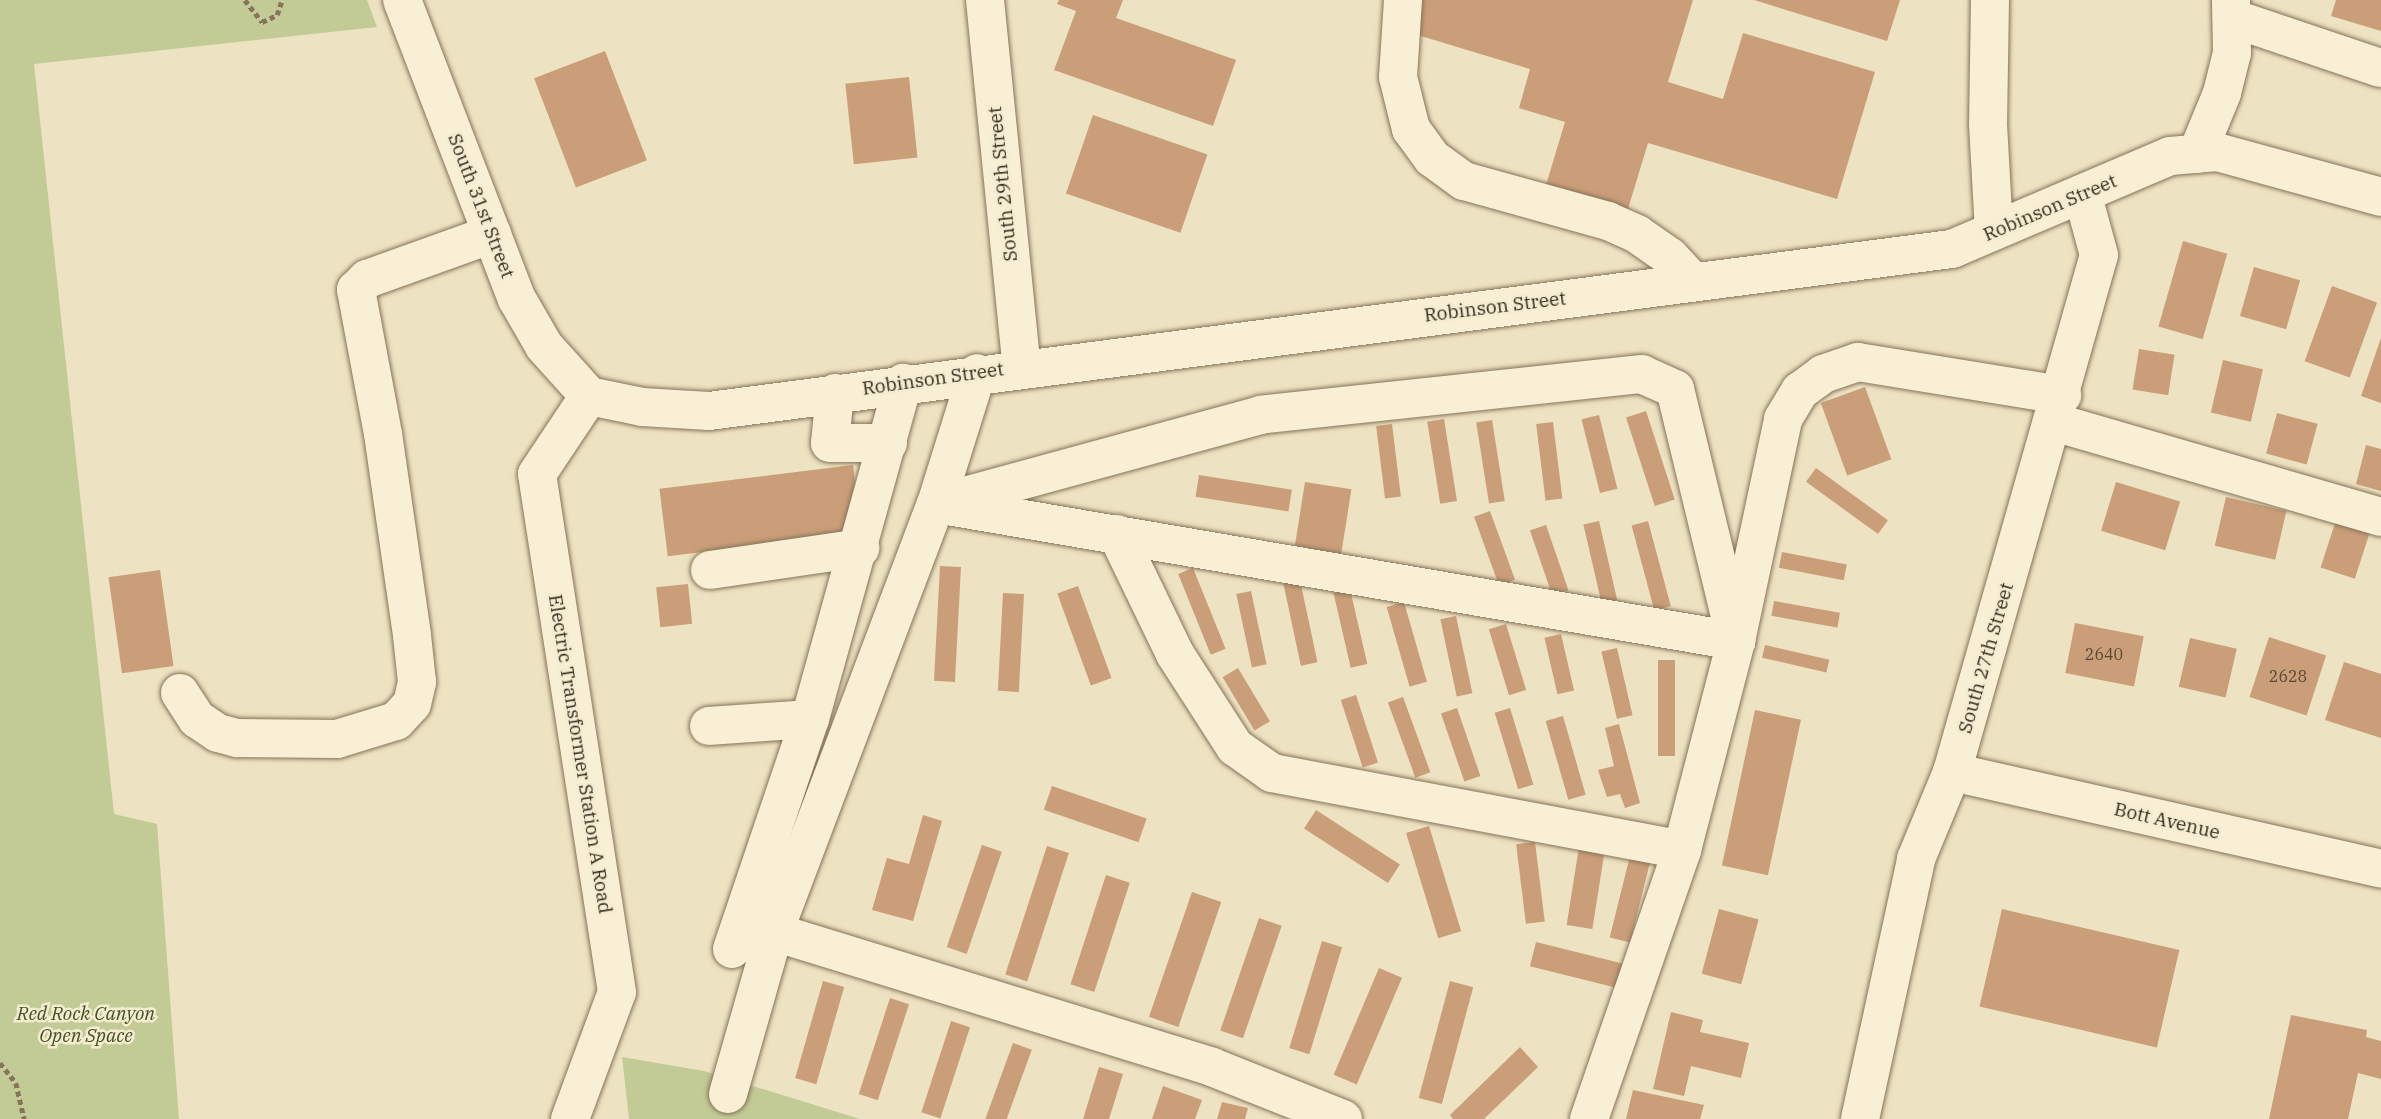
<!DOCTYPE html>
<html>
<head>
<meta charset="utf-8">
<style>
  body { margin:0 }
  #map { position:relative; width:2381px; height:1119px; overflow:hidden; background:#ede2c2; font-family:"IBM Plex Serif",serif }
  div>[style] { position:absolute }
  .green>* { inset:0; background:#c2ca96 }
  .building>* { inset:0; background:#ca9e78; transform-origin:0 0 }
  .path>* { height:4.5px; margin-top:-2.25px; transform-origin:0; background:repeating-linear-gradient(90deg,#867359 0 5px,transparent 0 8.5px) }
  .roads { filter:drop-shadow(0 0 2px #867359) drop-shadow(0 0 2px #867359) }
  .minor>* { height:38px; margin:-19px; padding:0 19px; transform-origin:19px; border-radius:19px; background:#f8efd5 }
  span { translate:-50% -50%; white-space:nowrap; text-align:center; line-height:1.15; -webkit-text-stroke:5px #f4ecd1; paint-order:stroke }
  .number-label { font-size:16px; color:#5b4734 }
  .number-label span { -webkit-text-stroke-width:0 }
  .street-label { font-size:19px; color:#362a1d }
  .park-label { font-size:19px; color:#445224; font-style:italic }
</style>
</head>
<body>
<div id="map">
  <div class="green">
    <i style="clip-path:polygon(0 0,367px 0,377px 27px,34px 64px,114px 814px,157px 824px,179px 1119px,0 1119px)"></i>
    <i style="clip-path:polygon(622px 1057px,704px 1071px,860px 1119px,629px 1119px)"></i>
  </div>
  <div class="building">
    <i style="clip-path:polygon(1059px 0,1123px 0,1116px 18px,1236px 60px,1213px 126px,1054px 70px,1076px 11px,1057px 4px)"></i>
    <i style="clip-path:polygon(1421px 0,1693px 0,1668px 82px,1723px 99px,1743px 33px,1875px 72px,1837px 199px,1648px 143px,1628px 209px,1546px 185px,1565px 122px,1519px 108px,1530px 69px,1411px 33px)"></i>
    <i style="clip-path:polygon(1754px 0,1900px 0,1887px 41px)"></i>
    <i style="clip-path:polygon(2336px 0,2381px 0,2381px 31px,2331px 16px)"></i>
    <i style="left:605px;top:51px;width:117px;height:76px;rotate:69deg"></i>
    <i style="left:909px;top:77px;width:81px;height:64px;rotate:84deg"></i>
    <i style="left:1093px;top:115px;width:121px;height:83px;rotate:19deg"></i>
    <i style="left:2183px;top:241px;width:46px;height:89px;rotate:16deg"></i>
    <i style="left:2254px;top:267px;width:48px;height:51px;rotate:16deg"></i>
    <i style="left:2332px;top:286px;width:48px;height:80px;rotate:20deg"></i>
    <i style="clip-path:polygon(2381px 338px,2381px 403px,2361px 396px)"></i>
    <i style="left:2139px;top:349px;width:36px;height:41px;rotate:9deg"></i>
    <i style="left:2223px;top:360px;width:41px;height:54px;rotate:13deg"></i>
    <i style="left:1865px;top:387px;width:77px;height:47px;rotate:70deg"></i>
    <i style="left:1646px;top:411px;width:93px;height:21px;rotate:72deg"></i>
    <i style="left:2277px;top:413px;width:42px;height:42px;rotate:15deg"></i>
    <i style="left:1599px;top:415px;width:76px;height:18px;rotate:76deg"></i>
    <i style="left:1444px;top:419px;width:83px;height:17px;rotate:81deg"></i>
    <i style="left:1492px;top:420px;width:82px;height:16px;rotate:81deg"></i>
    <i style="left:1553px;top:422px;width:77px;height:17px;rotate:83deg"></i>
    <i style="left:1392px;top:424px;width:73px;height:16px;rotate:83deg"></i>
    <i style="clip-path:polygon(2366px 445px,2381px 449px,2381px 491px,2356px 484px)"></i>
    <i style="left:853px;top:465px;width:68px;height:195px;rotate:83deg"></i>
    <i style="left:1816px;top:468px;width:89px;height:17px;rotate:36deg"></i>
    <i style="left:1199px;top:475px;width:94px;height:22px;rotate:9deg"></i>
    <i style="left:1305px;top:482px;width:47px;height:65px;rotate:9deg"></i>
    <i style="left:2116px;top:482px;width:67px;height:51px;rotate:17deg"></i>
    <i style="left:2226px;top:497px;width:62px;height:50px;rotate:13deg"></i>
    <i style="left:1490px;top:511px;width:73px;height:17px;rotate:70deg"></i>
    <i style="left:2336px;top:520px;width:36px;height:50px;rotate:18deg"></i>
    <i style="left:1599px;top:521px;width:81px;height:16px;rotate:77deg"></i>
    <i style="left:1648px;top:521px;width:88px;height:17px;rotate:75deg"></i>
    <i style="left:1546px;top:525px;width:69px;height:17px;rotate:71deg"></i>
    <i style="left:1782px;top:552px;width:66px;height:16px;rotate:11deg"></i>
    <i style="left:940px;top:566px;width:21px;height:115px;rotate:3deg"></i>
    <i style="left:1193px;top:568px;width:87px;height:16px;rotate:68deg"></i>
    <i style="left:160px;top:570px;width:97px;height:52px;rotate:82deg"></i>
    <i style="left:1300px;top:580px;width:84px;height:17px;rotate:78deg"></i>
    <i style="left:688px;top:584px;width:40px;height:32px;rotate:84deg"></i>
    <i style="left:1078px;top:586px;width:98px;height:22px;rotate:70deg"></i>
    <i style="left:1350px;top:589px;width:77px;height:17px;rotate:77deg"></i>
    <i style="left:1251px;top:591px;width:75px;height:15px;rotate:78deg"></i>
    <i style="left:1003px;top:593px;width:21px;height:98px;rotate:3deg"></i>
    <i style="left:1774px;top:601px;width:67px;height:15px;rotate:10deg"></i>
    <i style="left:1404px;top:602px;width:83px;height:18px;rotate:74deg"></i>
    <i style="left:1456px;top:616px;width:79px;height:16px;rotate:78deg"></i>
    <i style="left:2075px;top:623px;width:70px;height:51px;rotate:11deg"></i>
    <i style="left:1506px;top:624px;width:69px;height:18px;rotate:73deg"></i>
    <i style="left:1561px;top:634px;width:58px;height:17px;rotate:77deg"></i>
    <i style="left:2269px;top:637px;width:60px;height:63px;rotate:18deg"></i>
    <i style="left:2190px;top:638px;width:48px;height:50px;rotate:13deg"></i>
    <i style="left:1765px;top:645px;width:66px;height:13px;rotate:13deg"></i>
    <i style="left:1617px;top:648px;width:69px;height:16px;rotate:77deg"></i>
    <i style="left:1658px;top:660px;width:17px;height:96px"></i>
    <i style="clip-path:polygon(2344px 662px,2381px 674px,2381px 738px,2325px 720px)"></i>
    <i style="left:1238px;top:668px;width:62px;height:18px;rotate:59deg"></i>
    <i style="left:1356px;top:695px;width:71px;height:16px;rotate:72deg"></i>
    <i style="left:1403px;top:697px;width:80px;height:16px;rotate:70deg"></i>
    <i style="left:1457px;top:708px;width:72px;height:17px;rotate:71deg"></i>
    <i style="left:1510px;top:708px;width:80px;height:16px;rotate:73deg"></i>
    <i style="left:1755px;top:710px;width:47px;height:159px;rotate:12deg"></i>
    <i style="left:1563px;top:716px;width:82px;height:18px;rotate:74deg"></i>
    <i style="clip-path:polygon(1619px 724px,1640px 803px,1625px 808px,1620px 794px,1607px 797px,1598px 770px,1614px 766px,1605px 728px)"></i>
    <i style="left:1052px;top:786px;width:100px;height:25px;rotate:19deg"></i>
    <i style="left:1316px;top:810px;width:100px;height:22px;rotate:33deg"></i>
    <i style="clip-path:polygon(923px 815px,942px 821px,913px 921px,872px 910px,887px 858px,909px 864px)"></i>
    <i style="left:1429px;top:826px;width:110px;height:24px;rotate:73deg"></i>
    <i style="left:1535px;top:842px;width:80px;height:19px;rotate:83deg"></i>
    <i style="left:982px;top:845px;width:21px;height:108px;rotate:19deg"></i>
    <i style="left:1047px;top:846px;width:23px;height:135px;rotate:18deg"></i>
    <i style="left:1579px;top:847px;width:26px;height:79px;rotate:9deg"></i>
    <i style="left:1630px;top:856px;width:21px;height:84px;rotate:14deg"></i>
    <i style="left:1106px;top:875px;width:25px;height:115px;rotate:18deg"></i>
    <i style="left:1192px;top:892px;width:31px;height:132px;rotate:19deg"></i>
    <i style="left:1719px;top:909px;width:41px;height:67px;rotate:15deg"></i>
    <i style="left:2002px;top:909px;width:182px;height:100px;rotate:13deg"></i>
    <i style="left:1259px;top:918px;width:24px;height:119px;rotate:19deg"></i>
    <i style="left:1322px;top:941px;width:21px;height:112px;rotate:17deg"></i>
    <i style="left:1536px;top:942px;width:90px;height:25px;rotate:14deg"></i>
    <i style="left:1379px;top:968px;width:25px;height:116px;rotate:23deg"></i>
    <i style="left:823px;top:981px;width:22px;height:101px;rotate:16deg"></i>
    <i style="left:1450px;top:981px;width:24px;height:121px;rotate:15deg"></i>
    <i style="left:890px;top:998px;width:20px;height:101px;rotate:18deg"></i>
    <i style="clip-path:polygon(1671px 1012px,1703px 1020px,1700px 1032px,1749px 1043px,1741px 1078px,1691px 1066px,1684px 1096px,1653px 1089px)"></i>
    <i style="clip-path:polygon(2291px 1015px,2367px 1030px,2366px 1037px,2381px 1041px,2381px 1079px,2358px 1073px,2348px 1119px,2269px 1119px)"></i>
    <i style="left:951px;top:1021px;width:20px;height:96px;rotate:18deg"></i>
    <i style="left:1013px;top:1043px;width:20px;height:81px;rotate:20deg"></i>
    <i style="clip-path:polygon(1520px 1047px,1538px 1067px,1484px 1119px,1453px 1119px,1450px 1115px)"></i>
    <i style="clip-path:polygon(1099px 1067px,1123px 1074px,1109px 1119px,1083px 1119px)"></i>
    <i style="clip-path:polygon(1163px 1086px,1202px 1100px,1195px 1119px,1152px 1119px)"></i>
    <i style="clip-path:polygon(1633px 1090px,1704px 1105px,1700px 1119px,1626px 1119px)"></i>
    <i style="clip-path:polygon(1222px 1102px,1248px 1108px,1245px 1119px,1217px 1119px)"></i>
  </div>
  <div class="path">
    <i style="left:245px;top:0;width:28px;rotate:52deg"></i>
    <i style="left:262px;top:22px;width:17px;rotate:-25deg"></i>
    <i style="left:277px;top:15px;width:16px;rotate:-72deg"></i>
    <i style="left:0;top:1063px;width:26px;rotate:51deg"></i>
    <i style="left:16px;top:1083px;width:37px;rotate:77deg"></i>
  </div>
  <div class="roads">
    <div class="minor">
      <i style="left:402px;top:0;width:320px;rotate:69deg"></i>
      <i style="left:517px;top:299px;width:54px;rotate:60.1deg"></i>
      <i style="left:544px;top:346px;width:67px;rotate:48deg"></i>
      <i style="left:985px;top:0;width:370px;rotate:84.3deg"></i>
      <i style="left:1403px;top:0;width:77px;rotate:93.7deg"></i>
      <i style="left:1398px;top:77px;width:54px;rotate:76deg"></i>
      <i style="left:1411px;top:129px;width:36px;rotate:54deg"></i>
      <i style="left:1432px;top:158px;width:39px;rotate:36deg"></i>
      <i style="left:1464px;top:181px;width:149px;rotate:15.5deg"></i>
      <i style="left:1608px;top:221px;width:32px;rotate:24deg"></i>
      <i style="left:1637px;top:234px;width:40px;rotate:34.9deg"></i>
      <i style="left:1670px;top:257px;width:34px;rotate:47deg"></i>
      <i style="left:1990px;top:0;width:124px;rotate:90.9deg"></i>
      <i style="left:1988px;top:124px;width:107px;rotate:86.8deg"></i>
      <i style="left:2232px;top:18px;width:157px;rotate:18.6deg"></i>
      <i style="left:2197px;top:154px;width:66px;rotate:-67.7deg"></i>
      <i style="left:2222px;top:93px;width:41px;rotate:-76deg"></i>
      <i style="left:2232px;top:53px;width:53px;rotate:-91.1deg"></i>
      <i style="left:835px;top:393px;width:50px;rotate:95.7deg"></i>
      <i style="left:830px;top:443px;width:58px"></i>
      <i style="left:589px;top:396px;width:54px;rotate:11.7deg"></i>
      <i style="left:642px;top:407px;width:67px;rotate:3.4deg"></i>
      <i style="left:709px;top:411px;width:1254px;rotate:-7.43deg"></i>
      <i style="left:1952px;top:249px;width:237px;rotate:-23.1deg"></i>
      <i style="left:2170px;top:156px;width:47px;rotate:-4.9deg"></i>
      <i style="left:2217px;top:152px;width:170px;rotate:15.3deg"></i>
      <i style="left:2054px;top:422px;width:341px;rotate:16.2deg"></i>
      <i style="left:1117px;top:534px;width:133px;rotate:64.2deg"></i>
      <i style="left:1175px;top:654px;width:111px;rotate:57.2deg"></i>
      <i style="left:1235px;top:747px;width:45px;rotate:35.1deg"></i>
      <i style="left:1272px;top:773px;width:417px;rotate:10.6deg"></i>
      <i style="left:710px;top:570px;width:152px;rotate:-8.3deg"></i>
      <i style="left:180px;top:693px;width:31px;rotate:57deg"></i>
      <i style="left:197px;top:719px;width:25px;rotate:34deg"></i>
      <i style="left:218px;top:733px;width:20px;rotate:15deg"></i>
      <i style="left:237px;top:738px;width:100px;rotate:0.6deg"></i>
      <i style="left:337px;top:739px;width:62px;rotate:-17deg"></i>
      <i style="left:396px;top:721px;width:23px;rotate:-47deg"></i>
      <i style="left:412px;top:704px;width:23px;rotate:-77deg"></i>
      <i style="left:417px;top:682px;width:47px;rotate:-96.1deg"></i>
      <i style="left:412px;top:635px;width:203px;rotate:-98.2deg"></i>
      <i style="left:383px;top:434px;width:147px;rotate:-100.6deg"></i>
      <i style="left:356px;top:290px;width:16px;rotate:-45deg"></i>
      <i style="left:367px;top:279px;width:133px;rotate:-19.8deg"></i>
      <i style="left:709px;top:726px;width:101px;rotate:-4deg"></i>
      <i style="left:1952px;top:772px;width:440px;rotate:12.7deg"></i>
      <i style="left:774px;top:932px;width:458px;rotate:17.1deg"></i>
      <i style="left:1212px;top:1067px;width:141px;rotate:21.7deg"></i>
      <i style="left:732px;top:949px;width:243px;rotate:-71.3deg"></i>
      <i style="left:810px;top:719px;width:349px;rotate:-74.5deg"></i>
      <i style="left:728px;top:1094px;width:168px;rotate:-74.1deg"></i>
      <i style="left:774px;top:932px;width:458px;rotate:-69.3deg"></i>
      <i style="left:936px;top:504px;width:812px;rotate:9.72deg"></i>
      <i style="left:1736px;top:641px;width:259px;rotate:-103.6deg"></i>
      <i style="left:1675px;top:389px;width:36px;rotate:-156deg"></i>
      <i style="left:1642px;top:374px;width:383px;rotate:173.9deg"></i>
      <i style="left:1261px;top:415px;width:337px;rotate:164.7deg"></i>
      <i style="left:936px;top:504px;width:137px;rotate:-72.6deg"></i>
      <i style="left:570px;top:1119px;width:135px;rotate:-69.7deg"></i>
      <i style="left:617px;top:992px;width:524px;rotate:-98.78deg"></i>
      <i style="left:537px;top:474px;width:94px;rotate:-56.3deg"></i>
      <i style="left:1589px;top:1119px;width:285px;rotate:-70.9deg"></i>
      <i style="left:1682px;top:850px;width:216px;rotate:-75.5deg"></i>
      <i style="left:1736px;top:641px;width:227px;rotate:-78deg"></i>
      <i style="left:1783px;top:419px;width:33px;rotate:-59deg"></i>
      <i style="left:1800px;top:391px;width:29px;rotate:-36deg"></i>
      <i style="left:1823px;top:374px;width:37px;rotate:-19deg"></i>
      <i style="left:1858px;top:362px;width:207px;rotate:9.2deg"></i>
      <i style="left:1860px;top:1119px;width:266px;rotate:-77.8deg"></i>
      <i style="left:1916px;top:859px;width:94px;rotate:-67.5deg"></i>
      <i style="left:1952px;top:772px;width:537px;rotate:-74.13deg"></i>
      <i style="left:2099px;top:255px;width:61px;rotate:-105.2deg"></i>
    </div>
  </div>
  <div class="number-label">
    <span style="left:2104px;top:654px">2640</span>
    <span style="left:2288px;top:676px">2628</span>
  </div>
  <div class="street-label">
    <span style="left:1003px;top:184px;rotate:-96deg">South 29th Street</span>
    <span style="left:481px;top:206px;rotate:69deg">South 31st Street</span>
    <span style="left:2050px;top:208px;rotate:-23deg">Robinson Street</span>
    <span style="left:1495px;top:307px;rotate:-7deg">Robinson Street</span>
    <span style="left:933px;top:379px;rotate:-8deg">Robinson Street</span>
    <span style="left:1986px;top:658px;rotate:-74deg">South 27th Street</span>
    <span style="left:580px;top:754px;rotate:81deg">Electric Transformer Station A Road</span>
    <span style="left:2167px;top:821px;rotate:13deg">Bott Avenue</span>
  </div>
  <div class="park-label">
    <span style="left:86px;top:1025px">Red Rock Canyon<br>Open Space</span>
  </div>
</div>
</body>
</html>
